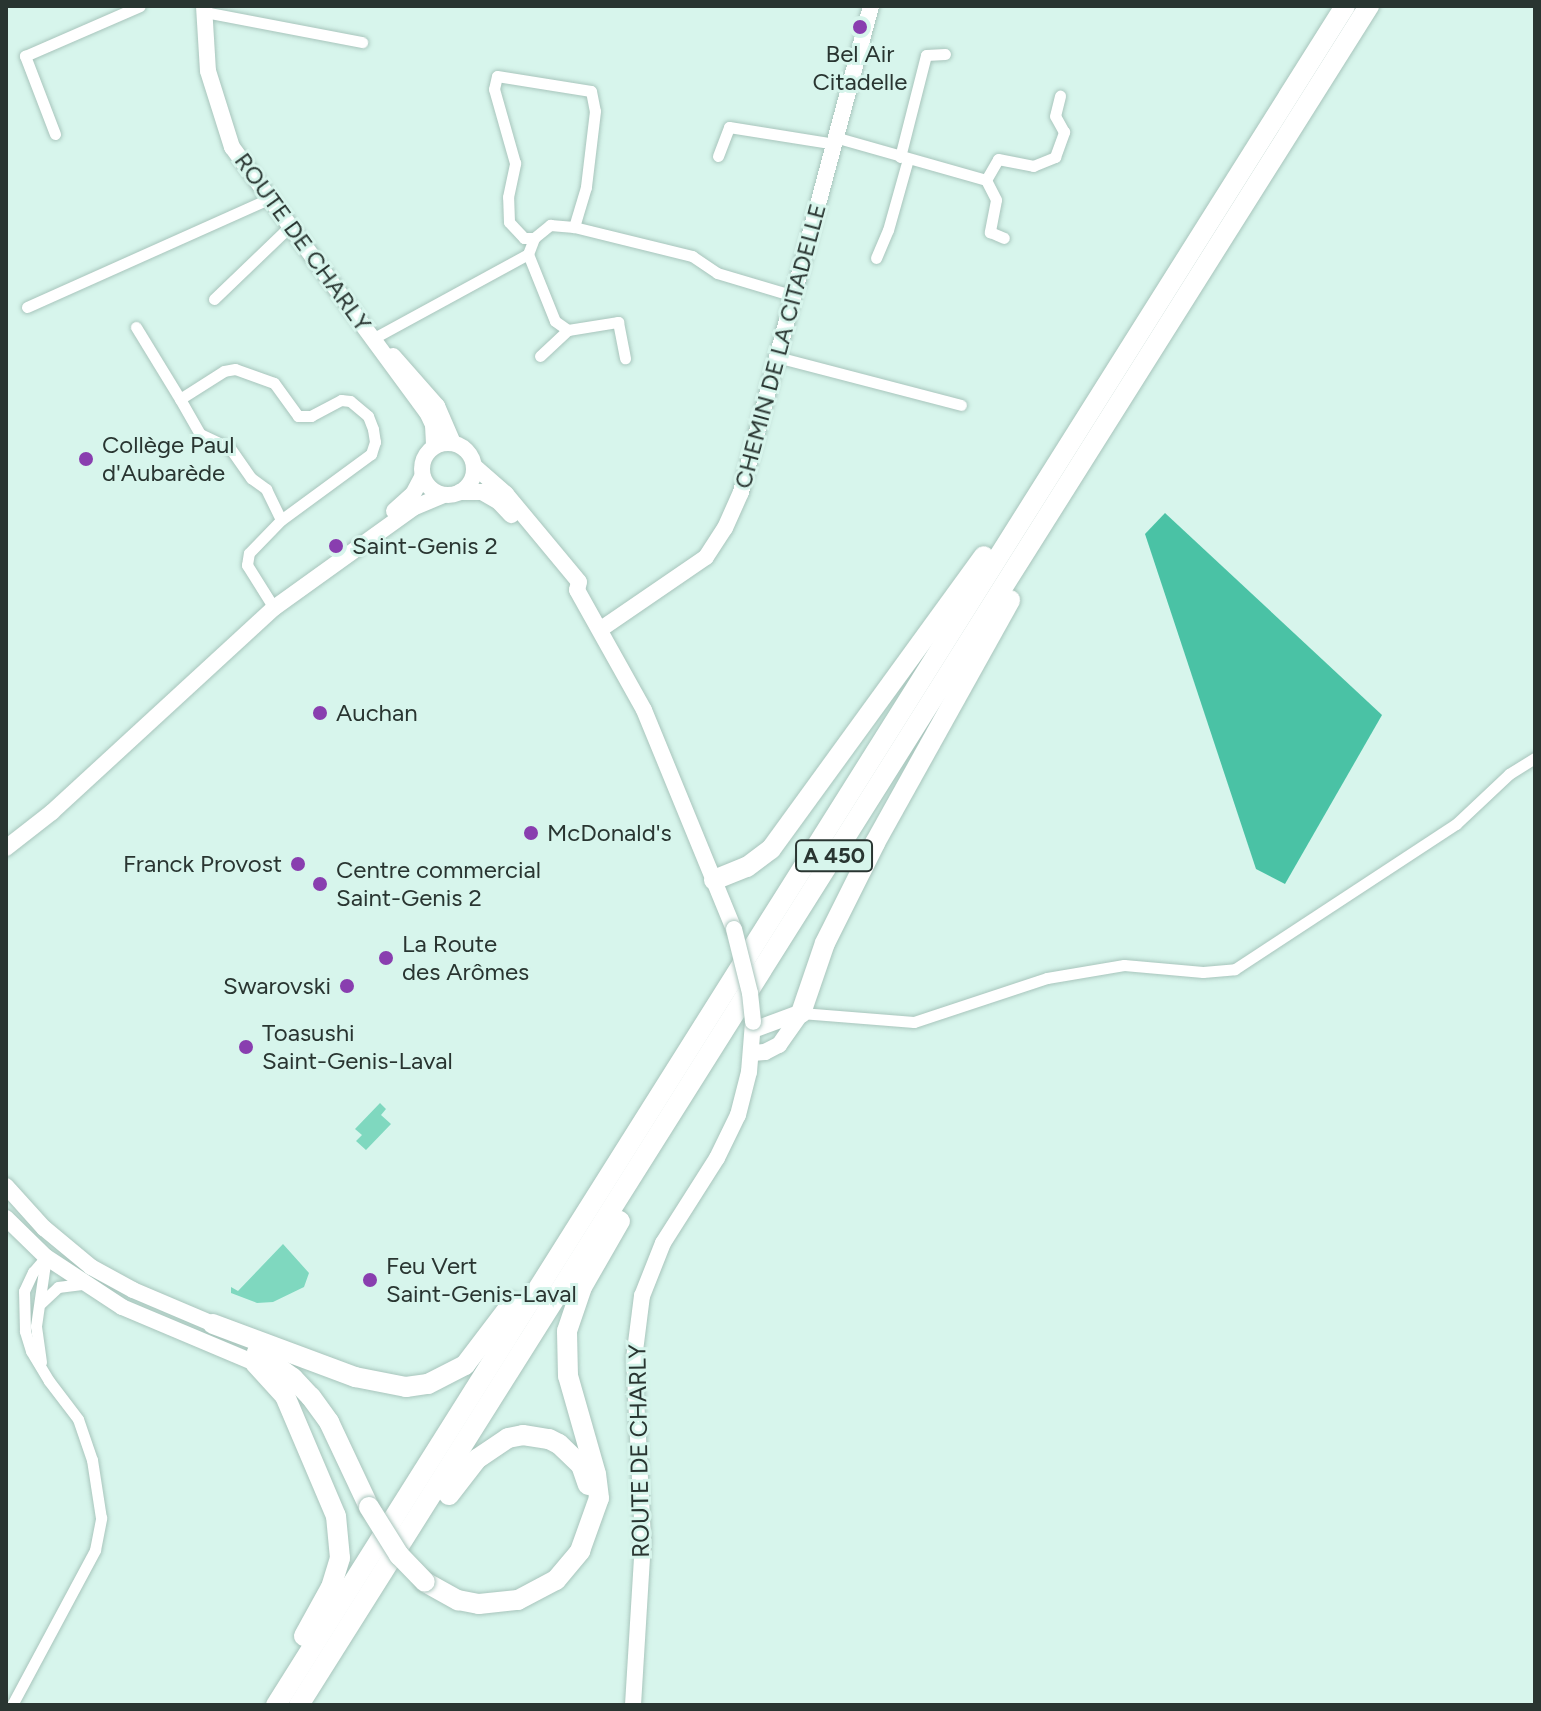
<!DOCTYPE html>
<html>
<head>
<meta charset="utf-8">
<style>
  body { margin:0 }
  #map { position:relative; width:1541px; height:1711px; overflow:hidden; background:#d7f5ec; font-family:Figtree,sans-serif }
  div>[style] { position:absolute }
  .green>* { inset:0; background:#7fd8bf }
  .forest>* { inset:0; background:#4ac2a5 }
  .roads { filter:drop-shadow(0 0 2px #a8c5bc) drop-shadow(0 0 2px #a8c5bc) }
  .street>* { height:11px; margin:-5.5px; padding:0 5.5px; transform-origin:5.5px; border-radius:5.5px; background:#fff }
  .secondary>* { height:16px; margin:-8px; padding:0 8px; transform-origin:8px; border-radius:8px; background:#fff }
  .secondary>.ring { margin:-8px; padding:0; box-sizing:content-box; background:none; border:16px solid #fff; border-radius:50% }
  .highway>* { height:20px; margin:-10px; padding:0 10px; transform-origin:10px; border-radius:10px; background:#fff }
  .bridges { filter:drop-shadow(0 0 2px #a8c5bc) drop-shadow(0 0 2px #a8c5bc) }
  .secondary-bridge>* { height:16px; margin:-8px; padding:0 8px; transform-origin:8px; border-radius:8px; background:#fff }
  .highway-bridge>* { height:20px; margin:-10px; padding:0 10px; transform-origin:10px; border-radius:10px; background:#fff }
  .dots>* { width:22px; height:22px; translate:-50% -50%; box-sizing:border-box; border:4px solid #d7f5ec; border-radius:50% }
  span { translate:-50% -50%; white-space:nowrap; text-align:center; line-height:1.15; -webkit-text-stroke:6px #d7f5ec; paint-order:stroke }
  .shield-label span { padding:2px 6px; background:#d7f5ec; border:2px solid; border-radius:6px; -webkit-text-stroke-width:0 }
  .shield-label { font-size:22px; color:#293531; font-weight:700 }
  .poi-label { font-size:24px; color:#293531 }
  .left { translate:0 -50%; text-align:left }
  .right { translate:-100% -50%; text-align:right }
  .street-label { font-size:24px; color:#293531 }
  .frame { position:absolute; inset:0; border:8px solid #293531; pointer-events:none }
</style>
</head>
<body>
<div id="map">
  <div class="green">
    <i style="clip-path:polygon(380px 1103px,386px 1109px,381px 1115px,391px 1124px,366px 1150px,356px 1141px,362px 1135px,355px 1129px)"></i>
    <i style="clip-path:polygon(283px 1244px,309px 1273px,304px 1287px,273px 1302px,257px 1303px,231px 1293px,231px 1287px,238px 1291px)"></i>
  </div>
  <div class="forest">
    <i style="clip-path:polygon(1165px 513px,1382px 715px,1285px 884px,1256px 869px,1145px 534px)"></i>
  </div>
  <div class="roads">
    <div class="street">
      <i style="left:204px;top:12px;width:161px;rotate:10.8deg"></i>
      <i style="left:55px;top:134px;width:84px;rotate:-111deg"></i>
      <i style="left:25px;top:56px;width:125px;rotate:-23.5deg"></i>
      <i style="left:838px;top:138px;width:154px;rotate:15.8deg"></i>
      <i style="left:986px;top:180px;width:22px;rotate:63deg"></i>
      <i style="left:996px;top:200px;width:33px;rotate:101deg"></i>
      <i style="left:990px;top:232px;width:15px;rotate:23deg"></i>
      <i style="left:718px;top:156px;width:31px;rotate:-69deg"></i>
      <i style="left:729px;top:127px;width:107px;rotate:9.1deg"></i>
      <i style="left:900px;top:157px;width:105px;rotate:-75.7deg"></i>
      <i style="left:926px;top:55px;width:19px;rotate:-3deg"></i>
      <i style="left:986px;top:180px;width:24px;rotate:-60deg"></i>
      <i style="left:998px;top:159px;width:36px;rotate:11deg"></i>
      <i style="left:1033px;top:166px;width:24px;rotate:-22deg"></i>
      <i style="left:1055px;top:157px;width:27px;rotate:-70deg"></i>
      <i style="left:1064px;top:132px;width:18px;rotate:-119deg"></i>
      <i style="left:1055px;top:116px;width:21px;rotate:-76deg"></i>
      <i style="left:534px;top:238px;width:10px;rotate:180deg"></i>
      <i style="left:524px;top:238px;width:22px;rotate:-133deg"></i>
      <i style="left:509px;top:222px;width:25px;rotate:-92deg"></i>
      <i style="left:508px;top:197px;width:35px;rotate:-78deg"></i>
      <i style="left:515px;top:163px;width:77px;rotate:-105.8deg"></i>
      <i style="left:494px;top:89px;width:13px;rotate:-77deg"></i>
      <i style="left:497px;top:76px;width:95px;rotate:9.1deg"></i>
      <i style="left:591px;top:91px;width:20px;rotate:79deg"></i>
      <i style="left:595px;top:111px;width:77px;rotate:96.8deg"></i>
      <i style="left:586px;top:187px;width:42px;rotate:106.7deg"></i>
      <i style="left:528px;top:254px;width:72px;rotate:68.1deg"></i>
      <i style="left:555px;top:321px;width:16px;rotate:35deg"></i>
      <i style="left:876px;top:258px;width:30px;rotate:-67deg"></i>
      <i style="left:888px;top:230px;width:74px;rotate:-74.3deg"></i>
      <i style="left:214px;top:299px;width:105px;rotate:-43.8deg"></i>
      <i style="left:27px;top:307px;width:265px;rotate:-24.1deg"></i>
      <i style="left:136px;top:327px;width:84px;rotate:58.6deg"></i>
      <i style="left:374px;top:338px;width:175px;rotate:-28.6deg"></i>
      <i style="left:528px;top:254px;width:17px;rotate:-69deg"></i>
      <i style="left:534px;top:238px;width:21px;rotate:-39deg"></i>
      <i style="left:550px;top:225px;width:24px;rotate:5deg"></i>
      <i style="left:574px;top:227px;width:122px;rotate:13.8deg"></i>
      <i style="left:692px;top:256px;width:30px;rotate:34deg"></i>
      <i style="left:717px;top:273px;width:80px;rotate:16.6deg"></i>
      <i style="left:540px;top:356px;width:38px;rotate:-43deg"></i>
      <i style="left:568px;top:330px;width:51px;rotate:-9.1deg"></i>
      <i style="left:618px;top:322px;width:37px;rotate:79deg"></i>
      <i style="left:777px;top:357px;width:190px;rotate:14.6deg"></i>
      <i style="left:274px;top:608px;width:51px;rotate:-122.1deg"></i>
      <i style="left:247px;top:565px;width:12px;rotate:-81deg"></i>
      <i style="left:249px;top:553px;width:46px;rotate:-45.9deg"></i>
      <i style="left:281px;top:520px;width:112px;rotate:-36.3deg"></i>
      <i style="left:371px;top:454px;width:13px;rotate:-72deg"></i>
      <i style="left:375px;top:442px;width:13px;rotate:-99deg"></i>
      <i style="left:373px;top:429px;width:14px;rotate:-111deg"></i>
      <i style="left:368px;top:416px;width:23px;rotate:-140deg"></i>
      <i style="left:350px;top:401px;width:9px;rotate:-174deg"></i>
      <i style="left:341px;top:400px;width:34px;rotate:152deg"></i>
      <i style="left:311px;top:416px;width:13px;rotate:180deg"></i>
      <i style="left:298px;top:416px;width:41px;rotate:-126deg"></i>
      <i style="left:274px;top:383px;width:41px;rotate:-160.3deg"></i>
      <i style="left:235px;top:369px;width:11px;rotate:170deg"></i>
      <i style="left:224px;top:371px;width:52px;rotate:147.5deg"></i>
      <i style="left:180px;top:399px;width:40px;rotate:60.3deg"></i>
      <i style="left:200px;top:434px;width:33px;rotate:25deg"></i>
      <i style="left:230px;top:448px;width:37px;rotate:55deg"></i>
      <i style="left:251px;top:478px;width:19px;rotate:36deg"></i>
      <i style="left:266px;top:489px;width:34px;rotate:64deg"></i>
      <i style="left:801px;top:1013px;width:113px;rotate:4.6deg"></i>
      <i style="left:914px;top:1022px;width:140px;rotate:-18.3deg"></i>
      <i style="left:1047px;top:978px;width:78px;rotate:-9.6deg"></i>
      <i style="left:1124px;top:965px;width:79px;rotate:5.1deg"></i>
      <i style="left:1203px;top:972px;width:32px;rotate:-5deg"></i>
      <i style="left:1235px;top:969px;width:264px;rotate:-33.3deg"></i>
      <i style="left:1456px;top:824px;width:73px;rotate:-43.3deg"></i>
      <i style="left:1509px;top:774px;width:31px;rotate:-32deg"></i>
      <i style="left:41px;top:1303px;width:23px;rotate:-43deg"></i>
      <i style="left:58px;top:1287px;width:26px;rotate:-7deg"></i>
      <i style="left:41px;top:1362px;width:36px;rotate:-98deg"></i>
      <i style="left:36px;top:1326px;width:70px;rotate:-81.8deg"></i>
      <i style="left:12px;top:1705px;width:176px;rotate:-61.8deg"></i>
      <i style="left:95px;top:1550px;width:33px;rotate:-79deg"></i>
      <i style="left:101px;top:1518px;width:59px;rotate:-98.8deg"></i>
      <i style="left:92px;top:1460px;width:43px;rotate:-108.9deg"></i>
      <i style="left:78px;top:1419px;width:48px;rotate:-127.3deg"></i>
      <i style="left:49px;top:1381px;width:35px;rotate:-121deg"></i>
      <i style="left:31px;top:1351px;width:21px;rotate:-107deg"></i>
      <i style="left:25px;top:1331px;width:40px;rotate:-91.4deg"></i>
      <i style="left:24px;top:1291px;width:21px;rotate:-65deg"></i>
      <i style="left:33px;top:1272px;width:20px;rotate:-49deg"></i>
    </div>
    <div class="secondary">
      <i style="left:204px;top:6px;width:65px;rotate:86.5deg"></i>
      <i style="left:208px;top:71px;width:80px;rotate:72.5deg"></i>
      <i style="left:232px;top:147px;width:329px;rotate:53.7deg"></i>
      <i style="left:427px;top:412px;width:14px;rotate:65deg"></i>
      <i style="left:433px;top:425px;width:21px;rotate:87deg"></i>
      <i style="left:393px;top:356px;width:67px;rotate:48.7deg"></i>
      <i style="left:437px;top:406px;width:40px;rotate:66.6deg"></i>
      <i class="ring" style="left:422px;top:443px;width:36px;height:36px"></i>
      <i style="left:474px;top:466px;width:43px;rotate:41.2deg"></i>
      <i style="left:506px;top:494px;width:114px;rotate:50.3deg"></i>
      <i style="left:579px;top:582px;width:8px;rotate:104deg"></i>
      <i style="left:577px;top:590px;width:137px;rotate:60.8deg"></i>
      <i style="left:644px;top:710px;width:237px;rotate:67.7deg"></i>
      <i style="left:460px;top:492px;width:22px"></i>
      <i style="left:482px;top:492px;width:20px;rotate:30deg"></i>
      <i style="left:499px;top:502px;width:18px;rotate:47deg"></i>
      <i style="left:394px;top:511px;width:25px;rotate:-42deg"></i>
      <i style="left:413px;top:494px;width:19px;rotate:-62deg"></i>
      <i style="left:601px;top:629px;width:127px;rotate:-34.4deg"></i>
      <i style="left:706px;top:557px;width:35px;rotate:-57deg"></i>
      <i style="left:725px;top:528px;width:39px;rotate:-66deg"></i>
      <i style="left:741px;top:492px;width:503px;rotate:-75.02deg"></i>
      <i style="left:6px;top:848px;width:58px;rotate:-38deg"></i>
      <i style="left:52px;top:812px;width:301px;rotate:-42.6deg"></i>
      <i style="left:274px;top:608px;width:171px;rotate:-35.7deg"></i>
      <i style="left:413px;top:508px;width:33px;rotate:-23deg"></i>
      <i style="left:753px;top:1030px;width:49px;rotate:-20.3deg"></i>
      <i style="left:752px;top:1053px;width:13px;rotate:-4deg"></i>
      <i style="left:765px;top:1052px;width:16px;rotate:-27deg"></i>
      <i style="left:779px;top:1045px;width:39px;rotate:-55deg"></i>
      <i style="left:6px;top:1186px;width:57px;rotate:47.9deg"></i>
      <i style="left:44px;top:1228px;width:61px;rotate:39.7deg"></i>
      <i style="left:91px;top:1267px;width:48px;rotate:28.7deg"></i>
      <i style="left:133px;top:1290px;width:87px;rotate:23deg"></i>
      <i style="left:6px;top:1218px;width:56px;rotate:44.3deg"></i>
      <i style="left:46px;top:1257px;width:91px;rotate:33.3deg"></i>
      <i style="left:122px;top:1307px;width:144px;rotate:22.8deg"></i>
      <i style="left:633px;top:1705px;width:165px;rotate:-86.5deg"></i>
      <i style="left:643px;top:1540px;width:181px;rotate:-92.8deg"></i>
      <i style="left:634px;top:1359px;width:64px;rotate:-82.8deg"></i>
      <i style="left:642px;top:1296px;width:57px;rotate:-68.4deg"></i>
      <i style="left:663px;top:1243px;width:101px;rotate:-57.6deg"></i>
      <i style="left:717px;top:1158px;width:48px;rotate:-64deg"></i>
      <i style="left:738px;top:1115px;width:44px;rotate:-75.7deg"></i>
      <i style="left:749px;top:1072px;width:50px;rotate:-85.4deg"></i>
    </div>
    <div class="highway">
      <i style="left:714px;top:880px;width:35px;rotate:-22deg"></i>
      <i style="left:747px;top:867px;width:30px;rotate:-37deg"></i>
      <i style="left:771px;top:849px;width:362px;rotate:-54deg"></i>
      <i style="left:801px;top:1013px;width:74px;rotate:-71.1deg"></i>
      <i style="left:825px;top:943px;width:112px;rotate:-63.4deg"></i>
      <i style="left:875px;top:843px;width:278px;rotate:-60.9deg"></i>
      <i style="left:213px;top:1324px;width:152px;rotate:20.5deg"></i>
      <i style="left:355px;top:1377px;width:52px;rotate:11.1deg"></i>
      <i style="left:406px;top:1387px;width:22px;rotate:-8deg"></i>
      <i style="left:428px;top:1384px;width:42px;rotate:-27.2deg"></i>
      <i style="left:465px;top:1365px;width:79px;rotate:-52.7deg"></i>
      <i style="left:257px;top:1352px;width:44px;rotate:35.8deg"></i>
      <i style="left:293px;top:1378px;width:26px;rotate:47deg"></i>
      <i style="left:311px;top:1397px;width:31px;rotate:54deg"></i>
      <i style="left:329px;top:1422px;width:94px;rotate:64.8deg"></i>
      <i style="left:255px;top:1363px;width:45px;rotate:47.7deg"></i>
      <i style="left:285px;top:1396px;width:130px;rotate:67deg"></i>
      <i style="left:336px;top:1516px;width:42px;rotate:84.6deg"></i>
      <i style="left:340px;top:1558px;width:30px;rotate:107deg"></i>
      <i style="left:331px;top:1587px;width:56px;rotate:118.9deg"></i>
      <i style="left:449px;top:1495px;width:46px;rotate:-52.1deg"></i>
      <i style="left:477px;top:1459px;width:37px;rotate:-34deg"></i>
      <i style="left:508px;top:1438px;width:15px;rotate:-11deg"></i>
      <i style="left:523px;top:1435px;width:26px;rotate:9deg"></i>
      <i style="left:549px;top:1439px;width:11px;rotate:27deg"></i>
      <i style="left:559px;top:1444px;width:30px;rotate:44deg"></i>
      <i style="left:581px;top:1465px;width:21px;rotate:71deg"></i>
      <i style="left:425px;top:1582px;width:38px;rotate:29deg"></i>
      <i style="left:458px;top:1600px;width:21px;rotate:11deg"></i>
      <i style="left:479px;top:1604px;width:39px;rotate:-6deg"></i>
      <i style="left:518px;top:1600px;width:43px;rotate:-27.8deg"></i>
      <i style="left:556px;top:1580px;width:38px;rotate:-50deg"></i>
      <i style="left:580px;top:1551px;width:56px;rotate:-70.3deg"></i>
      <i style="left:599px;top:1498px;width:24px;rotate:-97deg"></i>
      <i style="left:596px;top:1474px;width:102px;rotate:-105.9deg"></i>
      <i style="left:568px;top:1376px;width:45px;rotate:-91.3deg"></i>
      <i style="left:567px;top:1331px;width:46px;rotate:-71.2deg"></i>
      <i style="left:582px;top:1287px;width:76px;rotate:-60.1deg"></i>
      <i style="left:276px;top:1705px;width:2007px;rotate:-57.82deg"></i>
      <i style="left:299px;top:1705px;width:2008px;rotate:-57.8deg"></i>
    </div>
  </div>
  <div class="bridges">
    <div class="secondary-bridge">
      <i style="left:734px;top:929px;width:66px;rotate:76deg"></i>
      <i style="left:750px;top:993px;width:29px;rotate:84deg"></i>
    </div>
    <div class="highway-bridge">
      <i style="left:369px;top:1507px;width:57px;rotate:58deg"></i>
      <i style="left:399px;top:1555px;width:37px;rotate:46deg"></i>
    </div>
  </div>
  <div class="dots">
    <i style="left:860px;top:27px;background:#893eaf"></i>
    <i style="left:86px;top:459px;background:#893eaf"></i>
    <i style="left:336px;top:546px;background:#893eaf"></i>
    <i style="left:320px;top:713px;background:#893eaf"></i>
    <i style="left:531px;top:833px;background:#893eaf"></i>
    <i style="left:298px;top:864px;background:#893eaf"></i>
    <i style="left:320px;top:884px;background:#893eaf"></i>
    <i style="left:386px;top:958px;background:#893eaf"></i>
    <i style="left:347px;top:986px;background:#893eaf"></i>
    <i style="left:246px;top:1047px;background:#893eaf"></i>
    <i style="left:370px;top:1280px;background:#893eaf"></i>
  </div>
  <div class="shield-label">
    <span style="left:834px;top:856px">A 450</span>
  </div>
  <div class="poi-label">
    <span style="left:860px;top:68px">Bel Air<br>Citadelle</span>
    <span class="left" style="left:102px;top:459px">Collège Paul<br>d'Aubarède</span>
    <span class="left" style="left:352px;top:546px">Saint-Genis 2</span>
    <span class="left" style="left:336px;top:713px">Auchan</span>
    <span class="left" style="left:547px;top:833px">McDonald's</span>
    <span class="right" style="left:282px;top:864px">Franck Provost</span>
    <span class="left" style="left:336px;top:884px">Centre commercial<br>Saint-Genis 2</span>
    <span class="left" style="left:402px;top:958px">La Route<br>des Arômes</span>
    <span class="right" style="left:331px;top:986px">Swarovski</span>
    <span class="left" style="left:262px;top:1047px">Toasushi<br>Saint-Genis-Laval</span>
    <span class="left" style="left:386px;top:1280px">Feu Vert<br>Saint-Genis-Laval</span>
  </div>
  <div class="street-label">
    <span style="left:303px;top:242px;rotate:54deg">ROUTE DE CHARLY</span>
    <span style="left:780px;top:346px;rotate:-75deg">CHEMIN DE LA CITADELLE</span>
    <span style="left:639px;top:1451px;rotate:-91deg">ROUTE DE CHARLY</span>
  </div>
  <div class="frame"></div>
</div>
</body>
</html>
